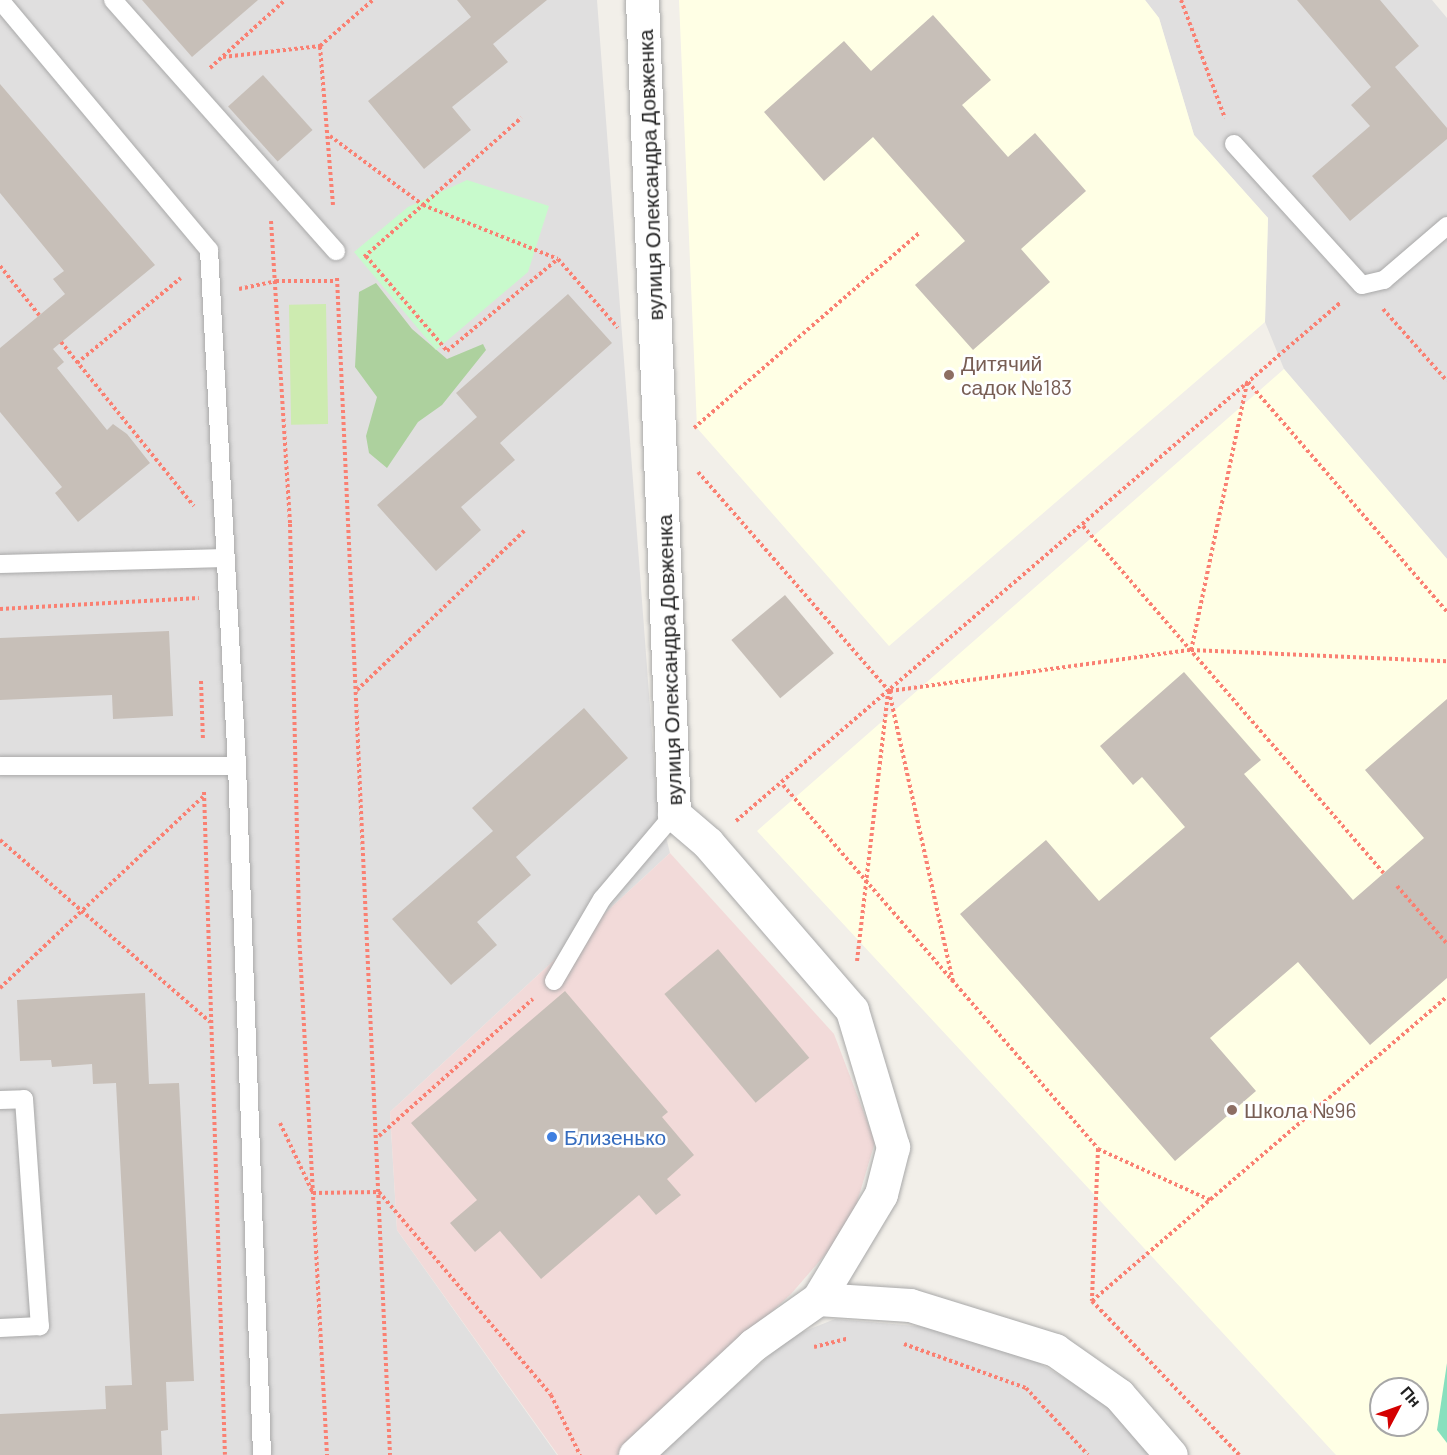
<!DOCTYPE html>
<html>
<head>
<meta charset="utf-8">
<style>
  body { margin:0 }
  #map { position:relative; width:1447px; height:1455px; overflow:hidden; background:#f2efe9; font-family:Barlow,sans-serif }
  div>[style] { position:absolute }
  .residential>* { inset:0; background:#e0dfdf }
  .commercial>* { inset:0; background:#f2dad9 }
  .education>* { inset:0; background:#ffffe5 }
  .grass>* { inset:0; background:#cdebb0; transform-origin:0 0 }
  .forest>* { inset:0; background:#add19e }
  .park>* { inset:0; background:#c8facc }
  .pitch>* { inset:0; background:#88e0be }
  .building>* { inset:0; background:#c7bfb8; transform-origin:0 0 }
  .path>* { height:4px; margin-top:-2px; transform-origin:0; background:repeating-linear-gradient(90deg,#fa8072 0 3px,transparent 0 6px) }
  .roads { filter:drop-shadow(0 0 2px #a9a9a9) drop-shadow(0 0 2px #a9a9a9) }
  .lane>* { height:18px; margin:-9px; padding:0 9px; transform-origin:9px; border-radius:9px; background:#fff }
  .street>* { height:33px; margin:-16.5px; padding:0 16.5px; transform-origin:16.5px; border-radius:16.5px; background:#fff }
  .dots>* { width:16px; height:16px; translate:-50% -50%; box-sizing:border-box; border:3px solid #fff; border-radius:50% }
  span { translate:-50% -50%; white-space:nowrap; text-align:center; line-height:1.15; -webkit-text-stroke:5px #fff; paint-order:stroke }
  .street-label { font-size:21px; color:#222 }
  .education-label { font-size:21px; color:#785e54 }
  .left { translate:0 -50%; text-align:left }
  .shop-label { font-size:21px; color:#366cbe }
  .north { position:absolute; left:1369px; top:1377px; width:60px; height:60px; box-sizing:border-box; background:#fff; border:2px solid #a7a7a7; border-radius:50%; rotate:49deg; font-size:16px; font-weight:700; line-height:24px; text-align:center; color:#222 }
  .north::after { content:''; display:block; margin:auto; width:21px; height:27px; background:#d40000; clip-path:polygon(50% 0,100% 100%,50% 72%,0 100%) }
</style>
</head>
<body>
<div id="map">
  <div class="residential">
    <i style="clip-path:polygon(0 0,597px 0,657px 801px,670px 853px,390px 1112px,397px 1230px,557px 1455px,0 1455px)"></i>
    <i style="clip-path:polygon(1145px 0,1432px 0,1447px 18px,1447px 559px,1284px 369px,1265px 322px,1268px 218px,1194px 135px,1159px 18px)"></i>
    <i style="clip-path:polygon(835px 1319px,939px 1328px,1017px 1350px,1105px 1402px,1152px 1455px,658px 1455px,790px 1337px)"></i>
  </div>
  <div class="commercial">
    <i style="clip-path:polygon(670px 853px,834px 1034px,875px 1142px,850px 1226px,791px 1294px,617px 1455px,558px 1455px,397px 1230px,390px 1112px)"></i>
  </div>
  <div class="education">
    <i style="clip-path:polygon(679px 0,1145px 0,1159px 18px,1194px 135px,1268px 218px,1265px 322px,889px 646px,697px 428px)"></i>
    <i style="clip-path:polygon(evenodd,1284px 369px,1447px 559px,1447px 1455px,1336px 1455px,757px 831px,1284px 369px,1381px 1389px,1417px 1389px,1417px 1425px,1381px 1425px,1381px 1389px)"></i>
  </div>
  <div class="grass">
    <i style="left:326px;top:304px;width:120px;height:37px;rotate:89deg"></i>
  </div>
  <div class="forest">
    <i style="clip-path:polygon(376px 283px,412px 329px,447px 359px,483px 344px,486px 350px,442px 405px,418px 422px,387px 468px,369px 453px,366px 436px,377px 397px,355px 367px,359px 292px)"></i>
  </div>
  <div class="park">
    <i style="clip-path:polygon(467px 180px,549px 206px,528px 272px,436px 350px,354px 252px,408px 207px)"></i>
  </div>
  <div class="pitch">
    <i style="clip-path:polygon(1447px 1363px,1447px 1443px,1437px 1430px)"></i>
  </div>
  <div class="building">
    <i style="clip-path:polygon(142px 0,258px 0,192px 57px)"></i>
    <i style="clip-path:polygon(457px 0,547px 0,493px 44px,508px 62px,452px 107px,471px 130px,424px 169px,368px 101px,471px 17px)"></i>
    <i style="clip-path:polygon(1297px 0,1380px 0,1419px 46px,1395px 67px,1447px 128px,1447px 139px,1350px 221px,1312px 176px,1370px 126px,1351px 105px,1371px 87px)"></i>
    <i style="clip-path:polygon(933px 15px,991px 80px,962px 105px,1008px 157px,1035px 133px,1086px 191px,1021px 249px,1050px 282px,973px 350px,915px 285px,965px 241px,873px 137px,824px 181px,764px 112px,844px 41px,871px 71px)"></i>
    <i style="left:263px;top:75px;width:74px;height:47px;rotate:48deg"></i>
    <i style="clip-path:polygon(0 84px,155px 265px,53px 349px,64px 362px,57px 368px,107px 430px,113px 424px,127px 434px,150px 463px,78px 522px,55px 493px,62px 487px,0 412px,0 348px,65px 294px,53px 279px,64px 271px,0 193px)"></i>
    <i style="clip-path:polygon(568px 294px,612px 343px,500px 443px,515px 460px,461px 507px,481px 530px,436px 571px,377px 505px,477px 417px,456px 393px)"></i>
    <i style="left:785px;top:595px;width:76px;height:70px;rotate:50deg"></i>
    <i style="clip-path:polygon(169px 631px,173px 716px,113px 719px,112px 695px,0 700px,0 638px)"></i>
    <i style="clip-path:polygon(1184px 672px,1261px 760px,1244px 774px,1353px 900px,1424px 838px,1365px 770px,1447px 699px,1447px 978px,1370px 1045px,1298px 962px,1210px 1038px,1256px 1091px,1175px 1161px,960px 914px,1046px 840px,1099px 901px,1185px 827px,1142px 777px,1133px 785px,1100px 746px)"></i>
    <i style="clip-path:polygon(584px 708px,628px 758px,516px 857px,531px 875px,477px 922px,497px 945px,451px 985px,392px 919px,493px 831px,472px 808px)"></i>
    <i style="left:718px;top:949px;width:142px;height:70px;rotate:50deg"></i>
    <i style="clip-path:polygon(565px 991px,668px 1112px,662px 1117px,694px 1155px,667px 1179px,681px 1195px,656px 1215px,639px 1195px,541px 1279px,500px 1231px,475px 1252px,450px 1223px,477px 1200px,411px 1123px)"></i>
    <i style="clip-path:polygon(145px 993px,149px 1084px,179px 1083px,194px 1381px,166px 1382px,168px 1430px,161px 1431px,162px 1455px,0 1455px,0 1414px,106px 1409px,105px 1386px,132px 1385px,116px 1083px,93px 1084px,92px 1064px,52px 1067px,51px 1060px,20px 1061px,17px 1000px)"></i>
  </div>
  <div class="path">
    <i style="left:1181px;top:0;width:126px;rotate:69.6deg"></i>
    <i style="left:223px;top:57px;width:98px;rotate:-6.5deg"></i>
    <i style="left:210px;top:68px;width:101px;rotate:-42.2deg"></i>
    <i style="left:330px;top:136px;width:116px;rotate:36.6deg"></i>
    <i style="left:423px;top:205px;width:145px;rotate:21.8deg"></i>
    <i style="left:558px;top:259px;width:91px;rotate:49deg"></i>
    <i style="left:333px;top:205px;width:160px;rotate:-94.7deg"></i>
    <i style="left:320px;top:46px;width:70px;rotate:-41deg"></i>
    <i style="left:271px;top:221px;width:304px;rotate:86.4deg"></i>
    <i style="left:290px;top:524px;width:409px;rotate:88.7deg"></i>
    <i style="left:299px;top:933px;width:523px;rotate:86.93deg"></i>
    <i style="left:366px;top:256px;width:125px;rotate:49.5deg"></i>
    <i style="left:447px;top:351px;width:144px;rotate:-39.7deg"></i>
    <i style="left:364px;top:257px;width:210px;rotate:-41.5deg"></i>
    <i style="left:0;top:266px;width:63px;rotate:51.5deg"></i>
    <i style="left:337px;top:278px;width:1178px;rotate:87.42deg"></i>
    <i style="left:239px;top:289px;width:38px;rotate:-12deg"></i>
    <i style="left:276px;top:281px;width:57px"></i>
    <i style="left:1383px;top:309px;width:96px;rotate:48.4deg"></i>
    <i style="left:61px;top:342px;width:211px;rotate:51deg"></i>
    <i style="left:77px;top:363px;width:134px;rotate:-39.3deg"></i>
    <i style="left:1248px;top:382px;width:304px;rotate:49.1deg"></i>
    <i style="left:1247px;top:383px;width:273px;rotate:101.8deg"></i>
    <i style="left:1191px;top:650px;width:256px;rotate:2.5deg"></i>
    <i style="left:694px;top:428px;width:299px;rotate:-40.9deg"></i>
    <i style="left:698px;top:472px;width:291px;rotate:48.9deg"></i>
    <i style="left:889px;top:691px;width:298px;rotate:77.6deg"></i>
    <i style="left:1083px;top:526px;width:459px;rotate:49.1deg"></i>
    <i style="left:0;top:609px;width:199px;rotate:-3.2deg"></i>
    <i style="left:201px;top:681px;width:59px;rotate:88.1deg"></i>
    <i style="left:357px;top:690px;width:231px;rotate:-43.6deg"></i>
    <i style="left:890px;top:691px;width:304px;rotate:-7.8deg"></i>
    <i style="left:783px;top:785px;width:481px;rotate:49.1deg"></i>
    <i style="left:1098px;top:1149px;width:152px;rotate:92.3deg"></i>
    <i style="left:1092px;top:1301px;width:213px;rotate:46.3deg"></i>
    <i style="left:204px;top:792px;width:663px;rotate:88.19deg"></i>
    <i style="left:736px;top:821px;width:797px;rotate:-40.62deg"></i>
    <i style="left:0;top:840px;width:278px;rotate:40.9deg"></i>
    <i style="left:1397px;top:886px;width:77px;rotate:49.2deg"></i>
    <i style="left:857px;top:961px;width:269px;rotate:-83.4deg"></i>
    <i style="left:0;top:988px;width:279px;rotate:-43.3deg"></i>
    <i style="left:280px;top:1123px;width:77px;rotate:64.8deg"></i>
    <i style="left:313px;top:1193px;width:66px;rotate:-0.9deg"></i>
    <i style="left:379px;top:1192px;width:266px;rotate:49.7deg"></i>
    <i style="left:551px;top:1395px;width:67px;rotate:64.2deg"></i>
    <i style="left:379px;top:1136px;width:206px;rotate:-41.7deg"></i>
    <i style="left:1098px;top:1149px;width:123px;rotate:24.5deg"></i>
    <i style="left:1092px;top:1301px;width:467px;rotate:-40.6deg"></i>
    <i style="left:904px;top:1344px;width:130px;rotate:19.8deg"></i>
    <i style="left:1026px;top:1388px;width:91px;rotate:47.2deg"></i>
    <i style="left:814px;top:1347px;width:34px;rotate:-14deg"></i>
  </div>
  <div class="roads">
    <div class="lane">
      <i style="left:0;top:0;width:326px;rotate:50.1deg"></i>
      <i style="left:209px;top:250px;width:517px;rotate:86.89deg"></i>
      <i style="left:237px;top:766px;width:689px;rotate:87.92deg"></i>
      <i style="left:113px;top:0;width:336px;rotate:48.4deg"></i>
      <i style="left:1234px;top:144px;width:190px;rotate:47.8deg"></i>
      <i style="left:1362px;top:285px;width:23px;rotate:-13deg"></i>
      <i style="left:1384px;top:280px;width:83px;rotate:-40.6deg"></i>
      <i style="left:0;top:564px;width:226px;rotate:-1.5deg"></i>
      <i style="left:0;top:766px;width:237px"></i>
      <i style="left:554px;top:981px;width:95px;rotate:-59.7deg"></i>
      <i style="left:602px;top:899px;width:111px;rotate:-49.7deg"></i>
      <i style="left:0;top:1100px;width:24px;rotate:-2deg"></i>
      <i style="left:24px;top:1099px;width:228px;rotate:86deg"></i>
      <i style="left:40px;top:1326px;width:40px;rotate:177.1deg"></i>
    </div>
    <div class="street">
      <i style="left:818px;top:1299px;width:92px;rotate:3.7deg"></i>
      <i style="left:910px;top:1305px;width:152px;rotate:17.2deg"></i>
      <i style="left:1055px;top:1350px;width:78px;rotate:35.1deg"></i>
      <i style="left:1119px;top:1395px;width:79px;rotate:49.1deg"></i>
      <i style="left:635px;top:1455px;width:161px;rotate:-43deg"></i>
      <i style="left:753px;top:1345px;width:80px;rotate:-35.3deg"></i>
      <i style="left:818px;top:1299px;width:122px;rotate:-59deg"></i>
      <i style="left:881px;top:1194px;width:49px;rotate:-75.7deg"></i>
      <i style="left:893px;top:1147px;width:143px;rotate:-106.7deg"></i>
      <i style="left:852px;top:1010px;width:221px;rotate:-130.8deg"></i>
      <i style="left:708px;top:843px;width:45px;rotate:-139.5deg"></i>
      <i style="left:674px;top:814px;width:815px;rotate:-92.25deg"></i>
    </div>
  </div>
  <div class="dots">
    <i style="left:949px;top:375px;background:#8d6e63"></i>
    <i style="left:1232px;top:1110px;background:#8d6e63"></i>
    <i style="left:552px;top:1137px;background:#3f7fe0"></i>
  </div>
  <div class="street-label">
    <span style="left:650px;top:175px;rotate:-92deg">вулиця Олександра Довженка</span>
    <span style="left:669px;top:660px;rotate:-92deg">вулиця Олександра Довженка</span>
  </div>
  <div class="education-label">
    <span class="left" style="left:961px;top:375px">Дитячий<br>садок №183</span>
    <span class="left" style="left:1244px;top:1110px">Школа №96</span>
  </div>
  <div class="shop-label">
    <span class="left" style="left:564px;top:1137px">Близенько</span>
  </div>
  <div class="north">Пн</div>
</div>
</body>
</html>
